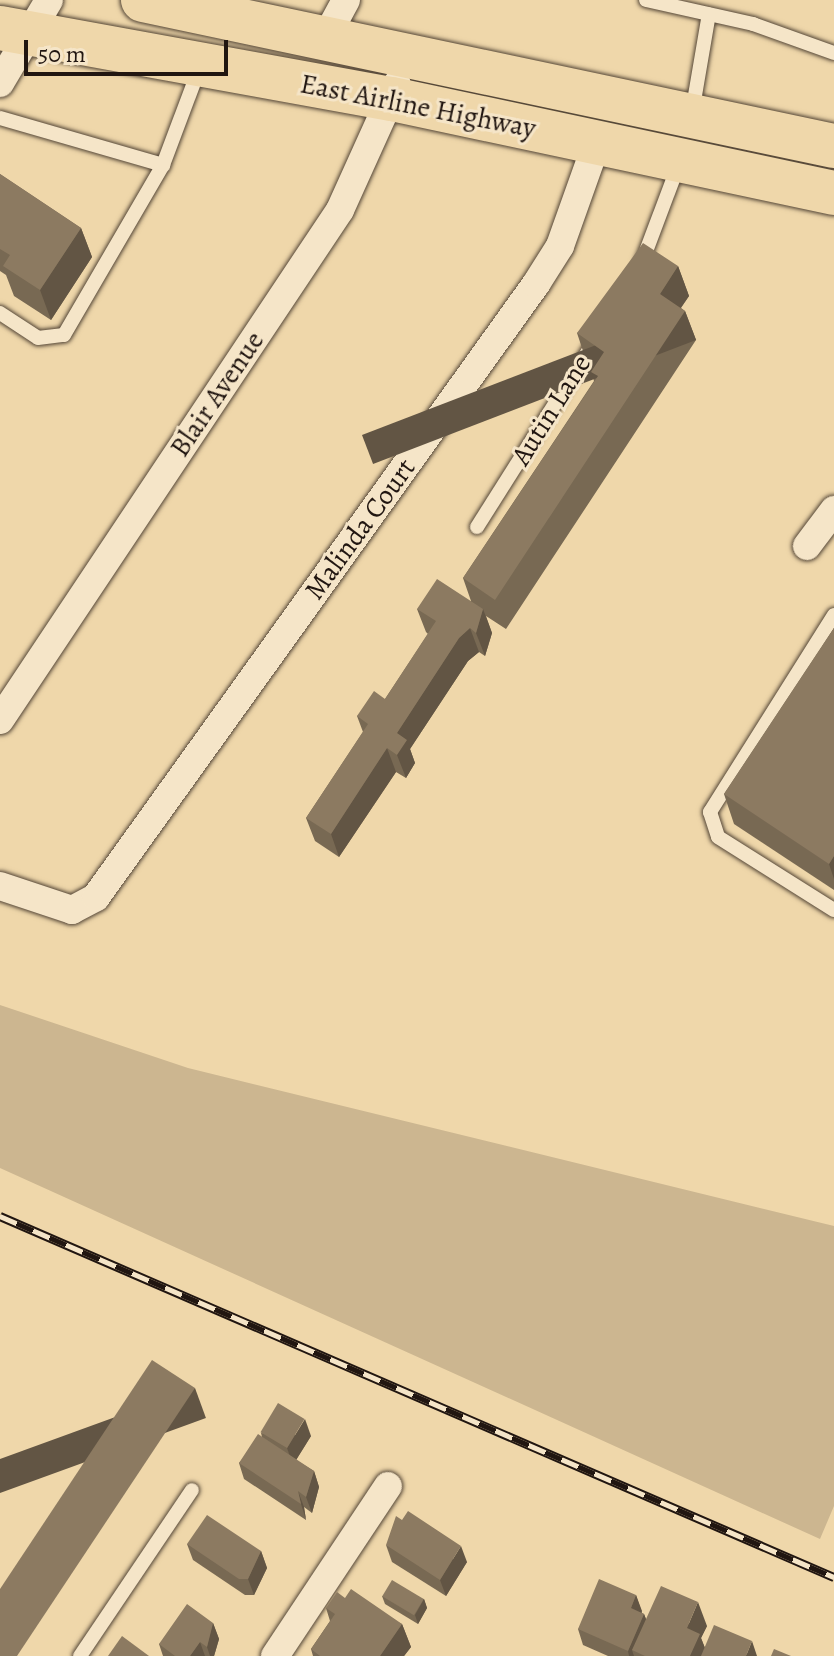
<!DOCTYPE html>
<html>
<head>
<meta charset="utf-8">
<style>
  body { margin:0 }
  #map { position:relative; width:834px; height:1656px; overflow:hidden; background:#efd7aa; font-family:Alegreya,serif }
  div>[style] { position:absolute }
  .green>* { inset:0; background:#ccb690 }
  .roads { filter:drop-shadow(0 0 2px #544637) drop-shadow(0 0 2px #544637) }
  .lane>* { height:14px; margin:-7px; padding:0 7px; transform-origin:7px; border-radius:7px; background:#f5e5c8 }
  .street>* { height:28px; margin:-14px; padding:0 14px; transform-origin:14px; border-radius:14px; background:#f5e5c8 }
  .highway>* { height:44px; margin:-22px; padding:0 22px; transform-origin:22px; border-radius:22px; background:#efd7aa }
  .rail>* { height:9px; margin-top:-4.5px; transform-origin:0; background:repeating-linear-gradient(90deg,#f5e5c8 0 18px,#211611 0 36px); box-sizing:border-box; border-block:2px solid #211611 }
  .wall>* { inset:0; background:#786953 }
  .shaded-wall>* { inset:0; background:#625544; transform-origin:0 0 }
  .building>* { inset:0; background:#8c7a61; transform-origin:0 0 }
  span { translate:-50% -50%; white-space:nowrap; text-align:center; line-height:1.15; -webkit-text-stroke:6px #f5e5c8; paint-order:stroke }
  .street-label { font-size:28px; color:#211611 }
  .scale { position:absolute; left:24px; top:40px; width:204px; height:36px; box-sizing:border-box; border:4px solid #211611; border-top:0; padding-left:10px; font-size:24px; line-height:28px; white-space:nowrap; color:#211611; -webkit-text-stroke:6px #f5e5c8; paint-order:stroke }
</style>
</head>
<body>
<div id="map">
  <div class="green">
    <i style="clip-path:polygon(0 1005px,188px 1068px,834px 1226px,834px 1506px,820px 1539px,0 1168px)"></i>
  </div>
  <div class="roads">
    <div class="lane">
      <i style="left:646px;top:0;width:110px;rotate:12.6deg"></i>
      <i style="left:753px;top:24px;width:86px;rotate:19.7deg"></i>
      <i style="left:692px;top:113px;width:100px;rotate:-80.3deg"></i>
      <i style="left:0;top:118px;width:170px;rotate:16.1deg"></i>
      <i style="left:642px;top:262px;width:103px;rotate:-69.4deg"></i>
      <i style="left:0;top:313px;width:45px;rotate:33.3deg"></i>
      <i style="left:38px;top:338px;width:26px;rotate:-7deg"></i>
      <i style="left:64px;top:335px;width:197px;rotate:-59.8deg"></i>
      <i style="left:163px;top:165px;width:103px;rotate:-69.4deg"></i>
      <i style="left:477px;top:527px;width:219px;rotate:-57.7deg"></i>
      <i style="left:834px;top:615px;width:233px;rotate:122.2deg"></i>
      <i style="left:710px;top:812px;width:26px;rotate:72deg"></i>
      <i style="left:718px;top:837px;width:137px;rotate:32.2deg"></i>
      <i style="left:80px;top:1656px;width:200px;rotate:-56deg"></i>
    </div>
    <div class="street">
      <i style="left:326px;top:37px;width:42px;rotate:-61.6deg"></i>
      <i style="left:0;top:83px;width:96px;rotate:-59.4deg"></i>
      <i style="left:807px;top:546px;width:45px;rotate:-53.1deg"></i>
      <i style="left:0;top:720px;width:613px;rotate:-56.31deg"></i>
      <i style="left:340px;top:210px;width:138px;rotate:-65.7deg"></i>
      <i style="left:0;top:886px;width:76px;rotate:18.4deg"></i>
      <i style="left:72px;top:910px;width:27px;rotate:-28deg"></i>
      <i style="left:96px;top:897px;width:755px;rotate:-54.33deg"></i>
      <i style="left:536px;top:284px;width:45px;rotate:-57.7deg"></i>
      <i style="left:560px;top:246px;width:110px;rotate:-70.4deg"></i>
      <i style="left:275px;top:1656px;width:204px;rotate:-56.4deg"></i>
    </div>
    <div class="highway">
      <i style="left:143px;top:0;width:706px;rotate:11.93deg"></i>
      <i style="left:0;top:28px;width:398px;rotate:10.3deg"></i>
      <i style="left:392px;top:99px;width:452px;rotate:12deg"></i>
    </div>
  </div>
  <div class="rail">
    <i style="left:0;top:1216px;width:909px;rotate:23.41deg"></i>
  </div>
  <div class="wall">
    <i style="clip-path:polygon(0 174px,81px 228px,92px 257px,51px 320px,14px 296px,6px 275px,0 271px)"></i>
    <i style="clip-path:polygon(678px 266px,689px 296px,681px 308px,685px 311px,696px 340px,506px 629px,486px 616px,492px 633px,485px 656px,479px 652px,468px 661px,410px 749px,415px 763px,406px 778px,396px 772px,339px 857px,315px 841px,306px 818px,363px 732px,357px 716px,385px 699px,428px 634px,426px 632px,417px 609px,471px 601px,463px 578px,594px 381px,591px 372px,594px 367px,587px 363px,577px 333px)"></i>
    <i style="clip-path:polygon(834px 628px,834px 890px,734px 824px,724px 794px)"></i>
    <i style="clip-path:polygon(261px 1433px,311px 1436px,296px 1460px,314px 1471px,319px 1487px,312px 1513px,304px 1507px,306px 1520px,244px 1479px,239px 1463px,262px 1437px)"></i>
    <i style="clip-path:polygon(187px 1544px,261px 1551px,267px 1568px,254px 1595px,245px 1595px,193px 1560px)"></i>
    <i style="clip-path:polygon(386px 1545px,467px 1562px,446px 1596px,392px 1562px)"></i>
    <i style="clip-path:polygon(636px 1595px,642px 1613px,644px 1614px,646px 1619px,707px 1626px,701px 1638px,705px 1648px,757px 1656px,608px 1656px,583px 1645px,578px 1629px)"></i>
    <i style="clip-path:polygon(382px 1596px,424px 1599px,427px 1608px,418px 1624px,385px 1604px)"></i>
    <i style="clip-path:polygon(345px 1598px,402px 1624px,411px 1647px,404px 1656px,313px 1656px,311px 1649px,330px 1621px,326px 1608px)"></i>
    <i style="clip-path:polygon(213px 1623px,219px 1639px,214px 1656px,163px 1656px,159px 1644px)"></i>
  </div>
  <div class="shaded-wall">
    <i style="clip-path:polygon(81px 228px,92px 257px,51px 320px,40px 290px)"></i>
    <i style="clip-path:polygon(678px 266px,689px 296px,670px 323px,660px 294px)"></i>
    <i style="left:685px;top:311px;width:31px;height:346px;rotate:69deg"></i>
    <i style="clip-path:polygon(483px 609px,492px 633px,485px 656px,476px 633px)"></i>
    <i style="clip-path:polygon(470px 628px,479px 652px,468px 661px,410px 749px,415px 763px,406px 778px,397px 755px,397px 733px,459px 638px)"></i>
    <i style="clip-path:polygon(387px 748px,396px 772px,339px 857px,331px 834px)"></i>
    <i style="clip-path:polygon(834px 856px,834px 879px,829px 864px)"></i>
    <i style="left:195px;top:1388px;width:32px;height:322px;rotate:70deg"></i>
    <i style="clip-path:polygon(305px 1419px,311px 1436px,293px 1465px,287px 1448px)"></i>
    <i style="clip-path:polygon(314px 1471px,319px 1487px,312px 1513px,306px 1497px)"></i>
    <i style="clip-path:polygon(298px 1491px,304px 1507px,306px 1520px,301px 1504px)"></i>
    <i style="clip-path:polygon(461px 1546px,467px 1562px,446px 1596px,440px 1580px)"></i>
    <i style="clip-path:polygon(261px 1551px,267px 1568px,254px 1595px,248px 1579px)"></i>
    <i style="clip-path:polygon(636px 1595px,642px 1611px,637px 1624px,631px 1608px)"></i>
    <i style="clip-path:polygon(424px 1599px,427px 1608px,418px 1624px,415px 1615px)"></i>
    <i style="clip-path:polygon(698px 1602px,707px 1626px,701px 1638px,708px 1656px,690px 1656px,687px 1628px)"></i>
    <i style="clip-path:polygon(644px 1614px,650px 1630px,632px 1650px,634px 1656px,629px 1656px,628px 1651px)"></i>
    <i style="clip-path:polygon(213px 1623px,219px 1639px,214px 1656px,210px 1656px,207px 1647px)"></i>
    <i style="clip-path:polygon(402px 1624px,411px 1647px,404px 1656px,380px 1656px)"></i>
    <i style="clip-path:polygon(752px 1641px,757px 1656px,746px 1656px)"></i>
    <i style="clip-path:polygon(200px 1642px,205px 1656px,190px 1656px)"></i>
  </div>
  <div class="building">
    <i style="clip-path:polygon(0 174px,81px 228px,40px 290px,3px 266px,10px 255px,0 249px)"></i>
    <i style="clip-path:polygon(643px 243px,678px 266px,660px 294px,685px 311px,495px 600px,463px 578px,598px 376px,591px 372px,604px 352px,577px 333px)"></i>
    <i style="clip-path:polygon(437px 579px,483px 609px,476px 633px,470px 628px,459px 638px,397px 733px,407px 740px,397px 755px,387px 748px,331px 834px,306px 818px,368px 724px,357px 716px,374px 691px,385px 699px,436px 621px,417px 609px)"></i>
    <i style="clip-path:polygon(834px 628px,834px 856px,829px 864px,724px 794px)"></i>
    <i style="clip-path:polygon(152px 1360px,195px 1388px,17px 1656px,0 1656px,0 1589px)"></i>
    <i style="left:278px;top:1403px;width:31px;height:34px;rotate:31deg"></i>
    <i style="clip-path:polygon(258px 1434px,314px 1471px,306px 1497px,298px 1491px,301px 1504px,239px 1463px)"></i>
    <i style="clip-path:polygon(408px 1511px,461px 1546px,440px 1580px,386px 1545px,396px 1516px,402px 1520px)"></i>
    <i style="clip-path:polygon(207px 1515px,261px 1551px,248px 1579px,239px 1579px,187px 1544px)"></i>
    <i style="clip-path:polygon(599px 1579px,636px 1595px,631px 1608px,644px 1614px,628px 1651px,578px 1629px)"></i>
    <i style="left:392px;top:1580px;width:37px;height:19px;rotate:31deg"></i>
    <i style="clip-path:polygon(661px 1586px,698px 1602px,687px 1628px,700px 1634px,690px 1656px,645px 1656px,632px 1650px)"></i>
    <i style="clip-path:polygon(351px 1589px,402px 1624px,380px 1656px,320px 1656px,311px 1649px,335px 1614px,326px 1608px,337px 1592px,345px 1598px)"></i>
    <i style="clip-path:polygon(187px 1604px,213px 1623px,207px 1647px,200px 1642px,190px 1656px,175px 1656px,159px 1644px)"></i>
    <i style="clip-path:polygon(714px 1625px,752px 1641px,746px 1656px,701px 1656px)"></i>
    <i style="clip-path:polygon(122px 1636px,149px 1656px,108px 1656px)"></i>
    <i style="clip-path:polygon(774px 1649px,791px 1656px,771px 1656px)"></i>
  </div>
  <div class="street-label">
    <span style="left:418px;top:106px;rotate:11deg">East Airline Highway</span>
    <span style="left:217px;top:394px;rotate:-56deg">Blair Avenue</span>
    <span style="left:551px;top:410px;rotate:-58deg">Autin Lane</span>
    <span style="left:360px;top:529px;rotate:-54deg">Malinda Court</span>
  </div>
  <div class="scale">50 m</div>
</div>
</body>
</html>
